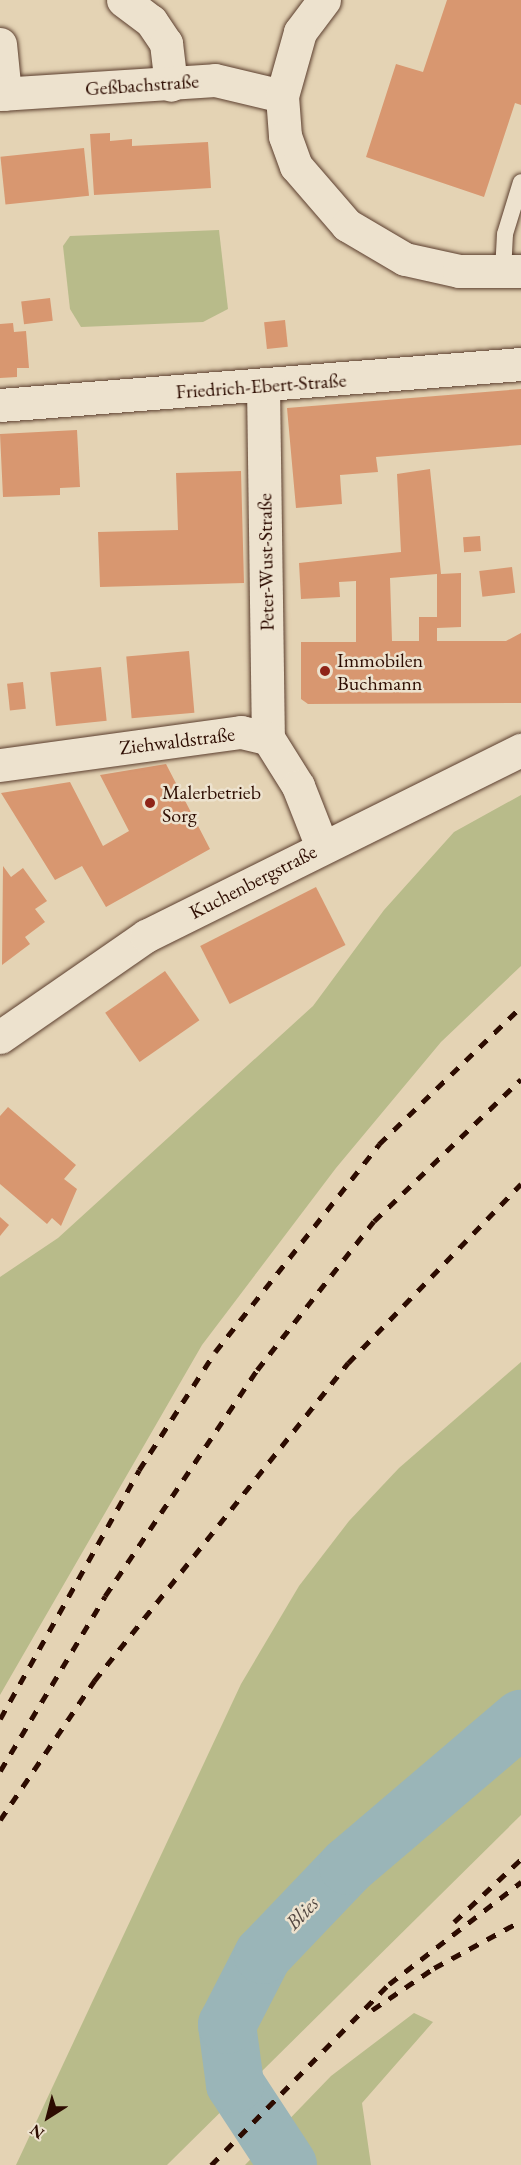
<!DOCTYPE html>
<html>
<head>
<meta charset="utf-8">
<style>
  body { margin:0 }
  #map { position:relative; width:521px; height:2165px; overflow:hidden; background:#e4d3b4; font-family:"EB Garamond",serif }
  div>[style] { position:absolute }
  .green>* { inset:0; background:#b8bb8a }
  .river>* { height:58px; margin:-29px; padding:0 29px; transform-origin:29px; border-radius:29px; background:#9ab5b8 }
  .building>* { inset:0; background:#d89770; transform-origin:0 0 }
  .roads { filter:drop-shadow(0 0 2px #5b3e2e) drop-shadow(0 0 2px #5b3e2e) }
  .service>* { height:16px; margin:-8px; padding:0 8px; transform-origin:8px; border-radius:8px; background:#ede2ce }
  .minor>* { height:33px; margin:-16.5px; padding:0 16.5px; transform-origin:16.5px; border-radius:16.5px; background:#ede2ce }
  .tertiary>* { height:33px; margin:-16.5px; padding:0 16.5px; transform-origin:16.5px; border-radius:16.5px; background:#ede2ce }
  .secondary>* { height:33px; margin:-16.5px; padding:0 16.5px; transform-origin:16.5px; border-radius:16.5px; background:#ede2ce }
  .rail>* { height:4.5px; margin-top:-2.25px; transform-origin:0; background:repeating-linear-gradient(90deg,#2d0c01 0 10px,transparent 0 20px) }
  .dots>* { width:16px; height:16px; translate:-50% -50%; box-sizing:border-box; border:3px solid #ede2ce; border-radius:50% }
  span { translate:-50% -50%; white-space:nowrap; text-align:center; line-height:1.15; -webkit-text-stroke:5px #ede2ce; paint-order:stroke }
  .street-label { font-size:20px; color:#2d0c01 }
  .poi-label { font-size:20px; color:#2d0c01 }
  .left { translate:0 -50%; text-align:left }
  .water-label { font-size:21px; color:#534741; font-style:italic }
  .north { position:absolute; left:18px; top:2087px; width:60px; height:60px; -webkit-text-stroke:4px #ede2ce; paint-order:stroke; rotate:216deg; font-size:16px; font-weight:700; line-height:24px; text-align:center; color:#2d0c01 }
  .north::after { content:''; display:block; margin:auto; width:21px; height:27px; background:#2d0c01; clip-path:polygon(50% 0,100% 100%,50% 72%,0 100%) }
</style>
</head>
<body>
<div id="map">
  <div class="green">
    <i style="clip-path:polygon(219px 230px,228px 309px,203px 322px,81px 327px,70px 309px,63px 246px,70px 236px)"></i>
    <i style="clip-path:polygon(521px 795px,521px 966px,441px 1042px,336px 1168px,202px 1345px,0 1695px,0 1277px,58px 1238px,313px 1006px,384px 910px,454px 832px)"></i>
    <i style="clip-path:polygon(521px 1362px,521px 1815px,167px 2165px,16px 2165px,241px 1684px,299px 1586px,349px 1521px,399px 1468px)"></i>
    <i style="clip-path:polygon(414px 2013px,433px 2022px,362px 2103px,371px 2165px,245px 2165px,331px 2076px)"></i>
  </div>
  <div class="river">
    <i style="left:288px;top:2165px;width:97px;rotate:-123.2deg"></i>
    <i style="left:235px;top:2084px;width:60px;rotate:-97.7deg"></i>
    <i style="left:227px;top:2025px;width:79px;rotate:-62.8deg"></i>
    <i style="left:263px;top:1955px;width:123px;rotate:-46.3deg"></i>
    <i style="left:348px;top:1866px;width:227px;rotate:-40.4deg"></i>
  </div>
  <div class="building">
    <i style="clip-path:polygon(447px 0,521px 0,521px 105px,515px 103px,484px 197px,366px 157px,396px 64px,423px 72px)"></i>
    <i style="clip-path:polygon(110px 133px,110px 141px,132px 139px,132px 146px,208px 142px,211px 188px,94px 195px,90px 134px)"></i>
    <i style="left:84px;top:148px;width:48px;height:84px;rotate:84deg"></i>
    <i style="left:50px;top:298px;width:23px;height:29px;rotate:83deg"></i>
    <i style="left:285px;top:320px;width:27px;height:21px;rotate:84deg"></i>
    <i style="clip-path:polygon(13px 323px,14px 332px,26px 331px,29px 368px,17px 368px,17px 377px,0 378px,0 324px)"></i>
    <i style="clip-path:polygon(521px 389px,521px 445px,376px 457px,378px 472px,340px 475px,342px 504px,296px 508px,287px 408px)"></i>
    <i style="clip-path:polygon(77px 430px,80px 487px,60px 488px,60px 495px,3px 497px,0 434px)"></i>
    <i style="clip-path:polygon(evenodd,430px 469px,441px 574px,461px 573px,461px 627px,437px 628px,437px 641px,506px 641px,521px 633px,521px 703px,308px 704px,301px 699px,301px 642px,356px 642px,356px 581px,339px 582px,340px 597px,301px 599px,299px 563px,401px 552px,397px 474px,430px 469px,437px 574px,437px 617px,419px 617px,419px 641px,392px 641px,390px 578px,437px 574px)"></i>
    <i style="clip-path:polygon(241px 471px,244px 583px,100px 587px,98px 532px,178px 530px,176px 473px)"></i>
    <i style="left:480px;top:536px;width:15px;height:17px;rotate:86deg"></i>
    <i style="left:512px;top:567px;width:26px;height:33px;rotate:83deg"></i>
    <i style="left:189px;top:651px;width:62px;height:63px;rotate:85deg"></i>
    <i style="left:101px;top:667px;width:54px;height:51px;rotate:84deg"></i>
    <i style="left:23px;top:682px;width:27px;height:16px;rotate:84deg"></i>
    <i style="clip-path:polygon(166px 764px,210px 849px,106px 907px,82px 866px,55px 880px,1px 793px,70px 782px,103px 846px,129px 831px,100px 775px)"></i>
    <i style="clip-path:polygon(3px 866px,11px 877px,23px 868px,47px 901px,35px 909px,45px 922px,25px 937px,30px 944px,2px 965px)"></i>
    <i style="left:316px;top:887px;width:65px;height:130px;rotate:63deg"></i>
    <i style="left:165px;top:971px;width:60px;height:73px;rotate:55deg"></i>
    <i style="clip-path:polygon(8px 1107px,76px 1165px,64px 1179px,77px 1189px,61px 1226px,52px 1218px,47px 1224px,0 1184px,0 1116px)"></i>
    <i style="clip-path:polygon(0 1217px,9px 1225px,0 1236px)"></i>
  </div>
  <div class="roads">
    <div class="service">
      <i style="left:503px;top:272px;width:38px;rotate:-87deg"></i>
      <i style="left:505px;top:234px;width:54px;rotate:-72.9deg"></i>
    </div>
    <div class="minor">
      <i style="left:123px;top:0;width:35px;rotate:37deg"></i>
      <i style="left:151px;top:21px;width:27px;rotate:56deg"></i>
      <i style="left:166px;top:43px;width:42px;rotate:83.2deg"></i>
      <i style="left:0;top:44px;width:50px;rotate:84.3deg"></i>
      <i style="left:0;top:94px;width:215px;rotate:-3.7deg"></i>
      <i style="left:215px;top:80px;width:69px;rotate:13.4deg"></i>
      <i style="left:263px;top:386px;width:352px;rotate:89.2deg"></i>
      <i style="left:0;top:405px;width:523px;rotate:-4.5deg"></i>
      <i style="left:0;top:765px;width:243px;rotate:-7.8deg"></i>
      <i style="left:241px;top:732px;width:28px;rotate:13deg"></i>
      <i style="left:268px;top:738px;width:57px;rotate:58deg"></i>
      <i style="left:298px;top:786px;width:66px;rotate:68.5deg"></i>
    </div>
    <div class="tertiary">
      <i style="left:324px;top:0;width:40px;rotate:127deg"></i>
      <i style="left:300px;top:32px;width:66px;rotate:105.7deg"></i>
      <i style="left:282px;top:96px;width:40px;rotate:85.7deg"></i>
      <i style="left:285px;top:136px;width:32px;rotate:70deg"></i>
      <i style="left:296px;top:166px;width:78px;rotate:49.2deg"></i>
      <i style="left:347px;top:225px;width:67px;rotate:30.4deg"></i>
      <i style="left:405px;top:259px;width:55px;rotate:12.5deg"></i>
      <i style="left:459px;top:271px;width:62px"></i>
    </div>
    <div class="secondary">
      <i style="left:0;top:1037px;width:178px;rotate:-34.7deg"></i>
      <i style="left:146px;top:936px;width:419px;rotate:-26.4deg"></i>
    </div>
  </div>
  <div class="rail">
    <i style="left:0;top:1719px;width:285px;rotate:-60.8deg"></i>
    <i style="left:139px;top:1470px;width:140px;rotate:-57.2deg"></i>
    <i style="left:215px;top:1352px;width:265px;rotate:-51.7deg"></i>
    <i style="left:379px;top:1144px;width:197px;rotate:-44deg"></i>
    <i style="left:0;top:1771px;width:204px;rotate:-59deg"></i>
    <i style="left:105px;top:1596px;width:272px;rotate:-56.1deg"></i>
    <i style="left:257px;top:1370px;width:189px;rotate:-51.9deg"></i>
    <i style="left:374px;top:1221px;width:204px;rotate:-44deg"></i>
    <i style="left:0;top:1820px;width:168px;rotate:-55.9deg"></i>
    <i style="left:94px;top:1681px;width:407px;rotate:-51.4deg"></i>
    <i style="left:348px;top:1363px;width:249px;rotate:-46deg"></i>
    <i style="left:454px;top:1922px;width:92px;rotate:-43.2deg"></i>
    <i style="left:372px;top:2010px;width:75px;rotate:-34.1deg"></i>
    <i style="left:434px;top:1968px;width:99px;rotate:-28.4deg"></i>
    <i style="left:211px;top:2165px;width:254px;rotate:-45.5deg"></i>
    <i style="left:389px;top:1984px;width:167px;rotate:-37.7deg"></i>
  </div>
  <div class="dots">
    <i style="left:325px;top:671px;background:#8f2418"></i>
    <i style="left:150px;top:803px;background:#8f2418"></i>
  </div>
  <div class="street-label">
    <span style="left:142px;top:85px;rotate:-4deg">Geßbachstraße</span>
    <span style="left:261px;top:386px;rotate:-4deg">Friedrich-Ebert-Straße</span>
    <span style="left:266px;top:562px;rotate:-91deg">Peter-Wust-Straße</span>
    <span style="left:177px;top:741px;rotate:-7deg">Ziehwaldstraße</span>
    <span style="left:253px;top:882px;rotate:-27deg">Kuchenbergstraße</span>
  </div>
  <div class="poi-label">
    <span class="left" style="left:337px;top:672px">Immobilen<br>Buchmann</span>
    <span class="left" style="left:162px;top:804px">Malerbetrieb<br>Sorg</span>
  </div>
  <div class="water-label">
    <span style="left:302px;top:1913px;rotate:-46deg">Blies</span>
  </div>
  <div class="north">N</div>
</div>
</body>
</html>
